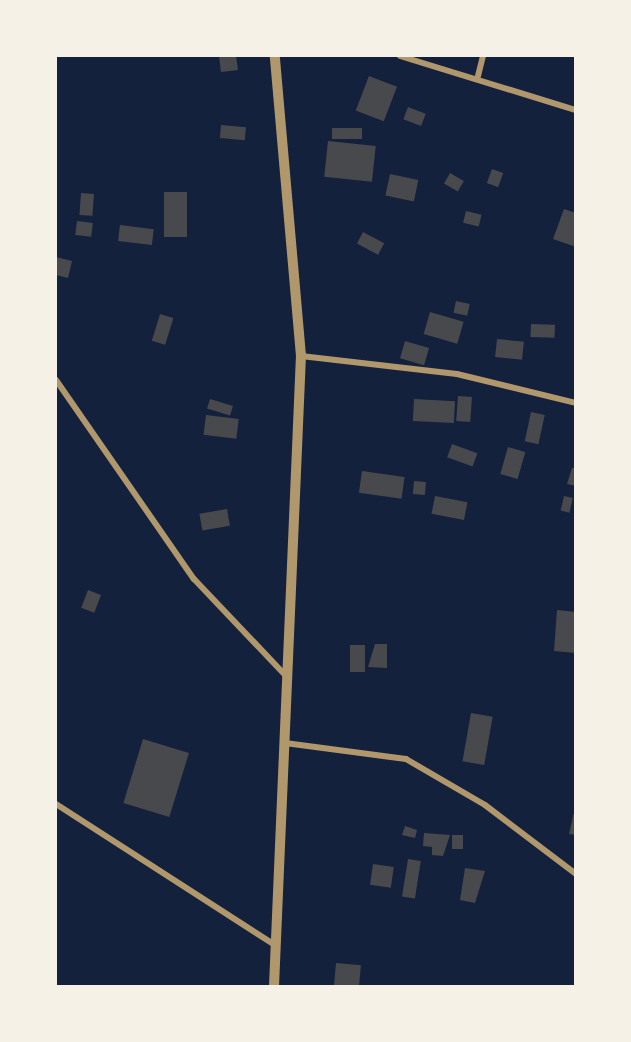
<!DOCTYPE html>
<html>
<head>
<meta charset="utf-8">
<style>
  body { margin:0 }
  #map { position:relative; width:631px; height:1042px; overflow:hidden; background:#14213d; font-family:"Varela Round",sans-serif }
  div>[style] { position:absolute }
  .building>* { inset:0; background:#48494c; transform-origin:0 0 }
  .minor>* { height:6px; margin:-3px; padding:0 3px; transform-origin:3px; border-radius:3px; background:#b1986c }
  .tertiary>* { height:10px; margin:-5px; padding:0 5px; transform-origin:5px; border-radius:5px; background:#b1986c }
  span { translate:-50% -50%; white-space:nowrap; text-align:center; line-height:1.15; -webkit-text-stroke:4.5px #f6f1e7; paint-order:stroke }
  .frame { position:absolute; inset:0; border:57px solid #f6f1e7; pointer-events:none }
</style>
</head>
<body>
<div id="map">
  <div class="building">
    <i style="clip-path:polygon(219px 56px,236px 56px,238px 70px,221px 72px)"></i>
    <i style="left:369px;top:76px;width:30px;height:37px;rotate:21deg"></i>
    <i style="left:408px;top:107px;width:19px;height:13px;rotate:21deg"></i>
    <i style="left:221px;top:125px;width:25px;height:13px;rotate:5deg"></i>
    <i style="left:332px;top:128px;width:30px;height:11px"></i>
    <i style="left:328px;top:141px;width:48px;height:36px;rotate:6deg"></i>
    <i style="left:492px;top:169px;width:12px;height:15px;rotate:20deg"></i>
    <i style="left:450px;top:173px;width:16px;height:12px;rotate:30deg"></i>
    <i style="left:390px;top:174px;width:29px;height:22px;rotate:12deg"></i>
    <i style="left:164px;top:192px;width:23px;height:45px"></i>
    <i style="left:81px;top:193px;width:13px;height:22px;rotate:4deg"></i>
    <i style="clip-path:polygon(564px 209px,576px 213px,576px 247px,553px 239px)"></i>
    <i style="left:466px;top:211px;width:16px;height:12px;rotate:14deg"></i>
    <i style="left:77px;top:221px;width:16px;height:14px;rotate:7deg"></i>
    <i style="left:120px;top:225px;width:34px;height:16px;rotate:7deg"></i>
    <i style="left:363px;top:232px;width:24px;height:13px;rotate:28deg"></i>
    <i style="clip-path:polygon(56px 257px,72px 261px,68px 278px,56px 275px)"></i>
    <i style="left:456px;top:301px;width:14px;height:12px;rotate:12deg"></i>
    <i style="left:430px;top:312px;width:35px;height:23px;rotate:16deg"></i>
    <i style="left:160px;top:314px;width:14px;height:28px;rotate:17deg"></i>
    <i style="left:531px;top:324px;width:24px;height:13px;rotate:2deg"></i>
    <i style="left:497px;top:339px;width:27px;height:18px;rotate:6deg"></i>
    <i style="left:405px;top:341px;width:25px;height:18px;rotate:16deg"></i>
    <i style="left:458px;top:396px;width:14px;height:25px;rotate:4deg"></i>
    <i style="left:210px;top:399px;width:24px;height:10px;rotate:17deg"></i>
    <i style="left:414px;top:399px;width:41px;height:22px;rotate:3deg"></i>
    <i style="left:531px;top:412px;width:14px;height:30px;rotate:12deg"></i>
    <i style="left:206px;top:415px;width:33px;height:20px;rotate:7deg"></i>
    <i style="left:452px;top:444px;width:27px;height:14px;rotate:20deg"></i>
    <i style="left:508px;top:447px;width:18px;height:28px;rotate:16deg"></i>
    <i style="clip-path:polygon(572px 468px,576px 468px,576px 486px,567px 484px)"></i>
    <i style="left:362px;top:471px;width:43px;height:22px;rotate:8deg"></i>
    <i style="left:414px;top:481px;width:12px;height:13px;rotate:5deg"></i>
    <i style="left:435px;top:496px;width:33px;height:18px;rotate:11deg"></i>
    <i style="left:564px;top:496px;width:9px;height:15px;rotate:13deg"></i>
    <i style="left:227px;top:509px;width:17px;height:28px;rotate:80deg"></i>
    <i style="left:88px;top:590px;width:14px;height:19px;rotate:21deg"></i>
    <i style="clip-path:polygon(557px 610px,576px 612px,576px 653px,554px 651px)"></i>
    <i style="clip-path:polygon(375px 644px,387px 644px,387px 668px,368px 667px)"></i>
    <i style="left:350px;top:645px;width:15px;height:27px"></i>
    <i style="left:471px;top:713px;width:22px;height:49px;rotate:10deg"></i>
    <i style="left:143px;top:739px;width:48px;height:67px;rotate:17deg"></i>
    <i style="clip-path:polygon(575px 808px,576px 808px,576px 835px,569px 834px)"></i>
    <i style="clip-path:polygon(405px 826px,417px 830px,415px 838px,402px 835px)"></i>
    <i style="clip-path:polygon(424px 833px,450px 835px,443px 856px,432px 855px,432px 847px,423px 846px)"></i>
    <i style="left:452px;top:835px;width:11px;height:14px"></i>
    <i style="left:408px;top:859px;width:13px;height:38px;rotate:9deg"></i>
    <i style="left:373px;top:864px;width:21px;height:21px;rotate:8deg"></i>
    <i style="clip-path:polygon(465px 868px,485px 871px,475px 903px,460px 900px)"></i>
    <i style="left:336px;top:963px;width:25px;height:23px;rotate:5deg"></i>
  </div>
  <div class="minor">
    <i style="left:400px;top:56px;width:184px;rotate:17.1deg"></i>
    <i style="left:478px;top:76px;width:21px;rotate:-76deg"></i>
    <i style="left:301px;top:356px;width:157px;rotate:6.6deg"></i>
    <i style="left:457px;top:374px;width:122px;rotate:13.7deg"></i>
    <i style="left:56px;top:380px;width:242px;rotate:55.3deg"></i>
    <i style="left:194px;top:579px;width:131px;rotate:46.5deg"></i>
    <i style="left:285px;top:743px;width:122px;rotate:7.5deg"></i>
    <i style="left:406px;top:759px;width:91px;rotate:30.2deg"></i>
    <i style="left:485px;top:805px;width:114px;rotate:37.2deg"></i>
    <i style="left:56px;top:804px;width:260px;rotate:32.8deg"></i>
  </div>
  <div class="tertiary">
    <i style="left:274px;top:986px;width:631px;rotate:-87.55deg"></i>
    <i style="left:301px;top:356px;width:301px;rotate:-95deg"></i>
  </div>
  <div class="frame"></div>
</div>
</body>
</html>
